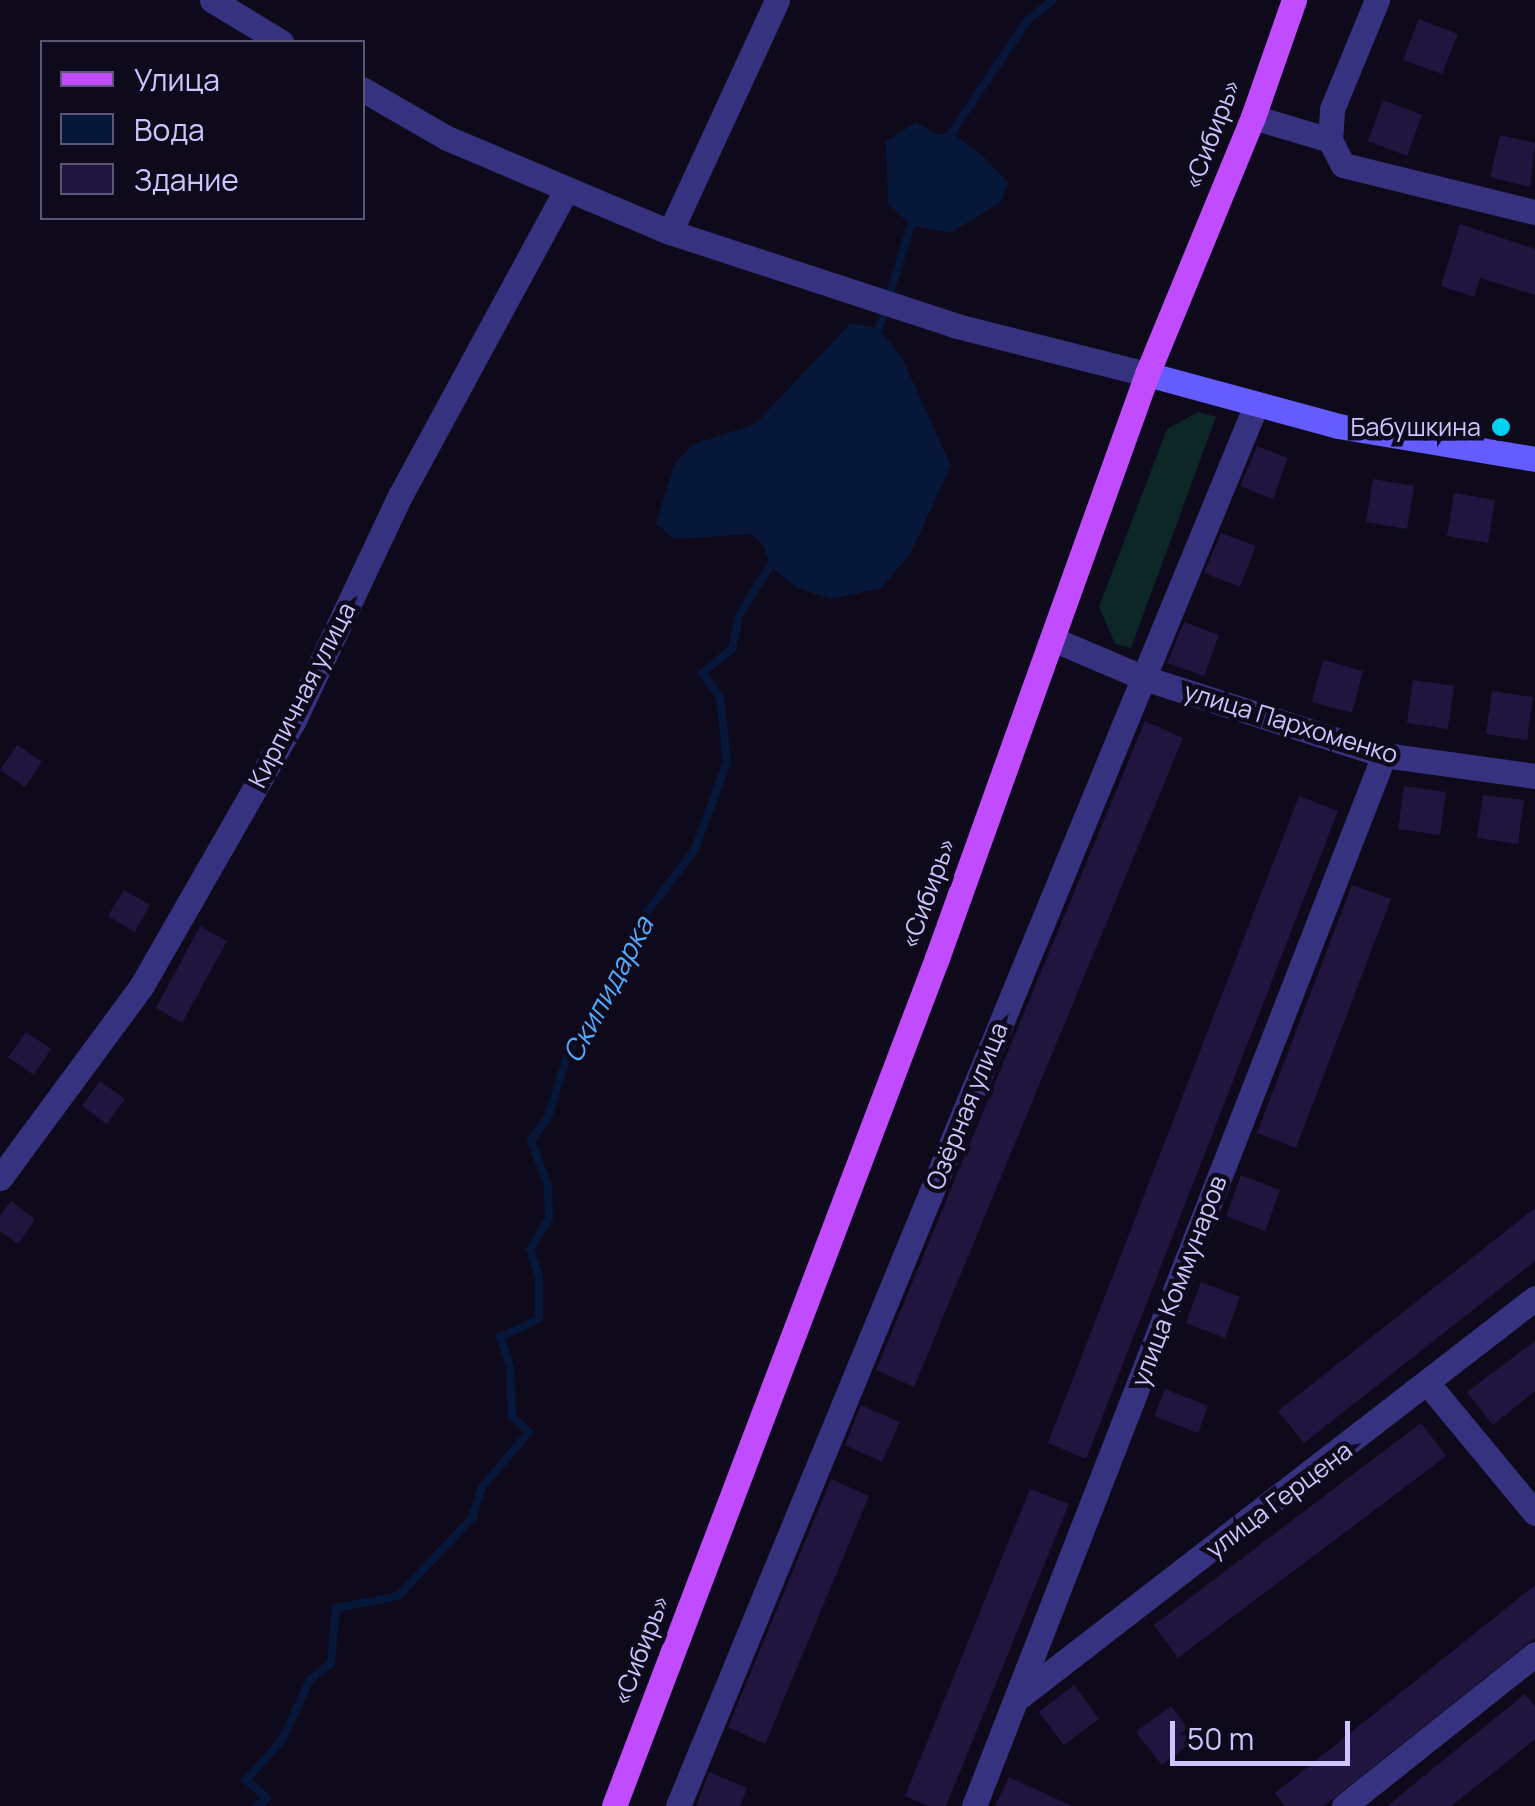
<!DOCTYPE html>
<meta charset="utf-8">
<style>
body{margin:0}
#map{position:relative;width:1535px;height:1806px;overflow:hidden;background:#0e0a1c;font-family:Manrope,sans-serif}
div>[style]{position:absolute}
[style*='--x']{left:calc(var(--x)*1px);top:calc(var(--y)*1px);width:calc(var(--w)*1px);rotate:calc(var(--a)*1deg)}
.green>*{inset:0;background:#0d2727}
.water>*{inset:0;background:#06173a}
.stream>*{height:8px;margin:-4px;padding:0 4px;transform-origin:4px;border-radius:4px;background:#06173a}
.building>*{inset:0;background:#1f153f}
.street>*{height:25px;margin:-12.5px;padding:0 12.5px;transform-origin:12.5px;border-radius:12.5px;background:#37327f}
.secondary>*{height:25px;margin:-12.5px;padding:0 12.5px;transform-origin:12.5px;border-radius:12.5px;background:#655cff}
.primary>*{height:25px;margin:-12.5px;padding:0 12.5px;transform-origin:12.5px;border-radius:12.5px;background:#c14cff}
.dots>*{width:28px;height:28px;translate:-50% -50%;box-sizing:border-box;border:5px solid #0e0a1c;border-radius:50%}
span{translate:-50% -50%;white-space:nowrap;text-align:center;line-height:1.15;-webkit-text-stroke:9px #0e0a1c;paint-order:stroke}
.street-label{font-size:25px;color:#cec5ff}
.poi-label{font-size:25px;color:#cec5ff}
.right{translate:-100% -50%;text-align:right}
.water-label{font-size:28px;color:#53abff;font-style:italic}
.legend{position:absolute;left:40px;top:40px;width:325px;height:180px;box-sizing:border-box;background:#0e0a1c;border:2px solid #5b5577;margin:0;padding:12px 18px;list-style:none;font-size:30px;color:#cec5ff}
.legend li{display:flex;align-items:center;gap:20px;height:50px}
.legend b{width:50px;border:2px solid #5b5577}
.scale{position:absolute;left:1170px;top:1721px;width:180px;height:45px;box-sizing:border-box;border:5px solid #cec5ff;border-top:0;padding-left:12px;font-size:30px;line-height:35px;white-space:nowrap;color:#cec5ff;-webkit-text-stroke:8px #0e0a1c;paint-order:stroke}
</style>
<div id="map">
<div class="green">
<i style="clip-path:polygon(1198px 412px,1216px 417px,1131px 648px,1115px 644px,1099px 607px,1167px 429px)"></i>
</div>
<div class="water">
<i style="clip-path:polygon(916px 122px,938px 135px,952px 132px,987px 160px,1008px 182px,1001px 202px,950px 233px,911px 225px,888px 204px,886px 142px)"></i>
<i style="clip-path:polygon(851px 323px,879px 328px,903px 360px,951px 466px,910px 554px,881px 588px,832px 599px,797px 588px,770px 566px,764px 546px,751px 534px,675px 539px,656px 524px,675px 463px,694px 444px,755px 424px)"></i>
</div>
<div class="stream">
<i style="--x:952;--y:132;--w:134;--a:-56"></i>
<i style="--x:1027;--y:21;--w:33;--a:-39"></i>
<i style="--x:879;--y:328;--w:108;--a:-72.7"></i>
<i style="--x:257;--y:1806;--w:13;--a:-39"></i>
<i style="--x:267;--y:1798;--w:28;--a:-139"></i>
<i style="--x:246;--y:1780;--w:54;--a:-48"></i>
<i style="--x:282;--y:1740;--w:66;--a:-65"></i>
<i style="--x:310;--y:1680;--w:27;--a:-39"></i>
<i style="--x:331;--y:1663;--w:55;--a:-84.8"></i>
<i style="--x:336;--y:1608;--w:63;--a:-11"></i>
<i style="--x:398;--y:1596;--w:108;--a:-46.5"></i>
<i style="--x:472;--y:1518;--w:33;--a:-72"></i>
<i style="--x:482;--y:1487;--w:72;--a:-49.5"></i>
<i style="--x:529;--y:1432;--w:23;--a:-137"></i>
<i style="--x:512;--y:1416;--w:50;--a:-92.3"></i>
<i style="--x:510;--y:1366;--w:31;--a:-109"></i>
<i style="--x:500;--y:1337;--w:43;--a:-24.8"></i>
<i style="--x:539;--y:1319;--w:41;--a:-90"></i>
<i style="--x:539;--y:1278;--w:30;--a:-107"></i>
<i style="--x:530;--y:1249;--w:36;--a:-58"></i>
<i style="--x:549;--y:1218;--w:32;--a:-92"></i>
<i style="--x:548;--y:1186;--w:49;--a:-110.3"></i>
<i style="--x:531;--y:1140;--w:29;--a:-54"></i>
<i style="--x:548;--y:1117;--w:66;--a:-72.4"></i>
<i style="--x:568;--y:1054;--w:153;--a:-61.4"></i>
<i style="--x:641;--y:920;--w:89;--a:-52.7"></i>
<i style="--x:695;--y:849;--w:93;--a:-69.8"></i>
<i style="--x:727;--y:762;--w:65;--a:-96.1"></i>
<i style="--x:720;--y:697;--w:30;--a:-127"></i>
<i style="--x:702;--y:673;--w:38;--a:-39"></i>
<i style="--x:732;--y:649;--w:35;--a:-78"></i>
<i style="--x:739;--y:615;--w:58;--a:-57.7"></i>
</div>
<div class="building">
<i style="clip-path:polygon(1419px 19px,1458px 34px,1442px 74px,1403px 60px)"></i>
<i style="clip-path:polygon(1383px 100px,1422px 115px,1407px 156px,1368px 141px)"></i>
<i style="clip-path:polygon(1500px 135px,1535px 143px,1530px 187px,1490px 177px)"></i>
<i style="clip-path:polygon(1460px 224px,1535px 249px,1535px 295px,1480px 278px,1474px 297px,1441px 286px)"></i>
<i style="clip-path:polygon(1257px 446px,1288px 458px,1273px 499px,1240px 486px)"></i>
<i style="clip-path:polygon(1373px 479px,1414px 486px,1407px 529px,1366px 522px)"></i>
<i style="clip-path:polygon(1454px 493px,1495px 500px,1488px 543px,1447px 536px)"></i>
<i style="clip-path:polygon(1221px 533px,1256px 546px,1240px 587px,1204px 573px)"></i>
<i style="clip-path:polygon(1184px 622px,1219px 635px,1204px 676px,1167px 663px)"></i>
<i style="clip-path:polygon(1323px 660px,1363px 671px,1352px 713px,1312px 702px)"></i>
<i style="clip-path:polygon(1413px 680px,1454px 686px,1448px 729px,1407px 723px)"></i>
<i style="clip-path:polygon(1492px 691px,1533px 697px,1527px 740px,1486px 734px)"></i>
<i style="clip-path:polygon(1145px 721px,1183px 738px,914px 1387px,876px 1370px)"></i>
<i style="clip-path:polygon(17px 745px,42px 762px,25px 787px,0 770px)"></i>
<i style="clip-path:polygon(1404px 786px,1446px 792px,1440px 835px,1398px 829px)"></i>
<i style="clip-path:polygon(1483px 795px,1524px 800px,1518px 844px,1477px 838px)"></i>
<i style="clip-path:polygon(1299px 796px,1338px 811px,1086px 1459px,1048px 1443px)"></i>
<i style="clip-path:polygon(1352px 885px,1391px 899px,1296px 1148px,1257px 1133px)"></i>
<i style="clip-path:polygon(124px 890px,150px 905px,135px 932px,108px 916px)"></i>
<i style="clip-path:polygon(200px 926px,227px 941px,182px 1023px,156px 1008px)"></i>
<i style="clip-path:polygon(26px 1032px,51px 1049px,34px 1075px,8px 1057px)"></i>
<i style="clip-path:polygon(100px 1081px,125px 1099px,107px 1124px,82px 1106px)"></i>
<i style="clip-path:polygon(1241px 1175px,1280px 1190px,1265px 1231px,1226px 1216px)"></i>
<i style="clip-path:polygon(11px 1201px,35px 1219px,18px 1244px,0 1231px,0 1216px)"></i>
<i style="clip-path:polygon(1535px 1208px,1535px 1261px,1304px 1443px,1278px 1411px)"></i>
<i style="clip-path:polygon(1201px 1282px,1240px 1297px,1225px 1338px,1186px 1323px)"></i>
<i style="clip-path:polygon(1535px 1341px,1535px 1391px,1493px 1425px,1467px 1392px)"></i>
<i style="clip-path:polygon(1165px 1389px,1208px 1406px,1198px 1433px,1154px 1416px)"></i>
<i style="clip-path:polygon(861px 1405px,900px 1422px,882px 1462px,845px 1445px)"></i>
<i style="clip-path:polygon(1421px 1423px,1446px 1456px,1178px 1658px,1154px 1625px)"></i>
<i style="clip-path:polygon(831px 1479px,869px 1496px,765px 1744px,728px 1727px)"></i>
<i style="clip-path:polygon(1030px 1489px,1069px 1504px,946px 1806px,929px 1806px,905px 1796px)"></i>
<i style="clip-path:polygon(1535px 1585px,1535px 1638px,1324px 1806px,1285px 1806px,1275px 1793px)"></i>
<i style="clip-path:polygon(1074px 1685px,1099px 1719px,1064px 1745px,1039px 1712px)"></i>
<i style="clip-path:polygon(1525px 1694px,1535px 1706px,1535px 1739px,1513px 1757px,1451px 1806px,1387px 1806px)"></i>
<i style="clip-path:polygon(1171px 1706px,1196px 1739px,1162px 1765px,1136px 1732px)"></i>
<i style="clip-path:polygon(709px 1772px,747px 1788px,740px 1806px,696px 1806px)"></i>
<i style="clip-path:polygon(1009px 1777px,1072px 1806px,995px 1806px)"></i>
</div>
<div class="street">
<i style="--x:212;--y:0;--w:81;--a:31.3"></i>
<i style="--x:362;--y:89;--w:98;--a:30"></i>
<i style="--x:447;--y:138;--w:242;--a:22.9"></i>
<i style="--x:670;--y:232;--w:302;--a:18.1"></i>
<i style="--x:957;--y:326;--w:196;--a:14.2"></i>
<i style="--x:1253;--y:117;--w:80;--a:16.6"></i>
<i style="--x:1330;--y:140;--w:28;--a:63"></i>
<i style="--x:1343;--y:165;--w:198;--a:13.8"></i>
<i style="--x:1330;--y:140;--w:31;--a:-86"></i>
<i style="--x:1332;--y:109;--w:118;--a:-67.6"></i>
<i style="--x:670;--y:232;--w:255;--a:-65.2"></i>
<i style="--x:1055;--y:640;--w:97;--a:23.1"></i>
<i style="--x:1144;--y:678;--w:252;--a:17.8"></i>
<i style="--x:1384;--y:755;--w:152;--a:7.9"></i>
<i style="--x:0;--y:1178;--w:237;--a:-53.6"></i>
<i style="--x:141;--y:987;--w:95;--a:-60.2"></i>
<i style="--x:188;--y:905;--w:211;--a:-60.2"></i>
<i style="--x:293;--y:722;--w:252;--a:-64.7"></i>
<i style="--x:401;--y:494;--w:346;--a:-61.5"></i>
<i style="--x:1429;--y:1385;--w:166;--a:50.4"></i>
<i style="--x:1019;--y:1697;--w:652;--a:-37.71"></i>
<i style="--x:678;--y:1806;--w:1516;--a:-67.58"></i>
<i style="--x:974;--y:1806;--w:1128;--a:-68.69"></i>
<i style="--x:1344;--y:1806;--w:244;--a:-38.5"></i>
</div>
<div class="secondary">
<i style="--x:1147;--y:374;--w:198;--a:15.2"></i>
<i style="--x:1338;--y:426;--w:200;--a:9.5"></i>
</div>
<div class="primary">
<i style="--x:614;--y:1806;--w:907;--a:-69.15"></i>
<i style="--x:937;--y:958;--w:621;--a:-70.22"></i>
<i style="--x:1147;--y:374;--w:278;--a:-67.6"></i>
<i style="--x:1253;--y:117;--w:124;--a:-70.7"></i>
</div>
<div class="dots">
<i style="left:1501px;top:427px;background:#00d1f0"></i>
</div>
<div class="street-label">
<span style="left:1212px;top:134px;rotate:-69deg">«Сибирь»</span>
<span style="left:302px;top:695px;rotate:-63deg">Кирпичная улица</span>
<span style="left:1291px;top:723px;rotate:17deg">улица Пархоменко</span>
<span style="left:928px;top:893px;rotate:-70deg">«Сибирь»</span>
<span style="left:967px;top:1106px;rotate:-68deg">Озёрная улица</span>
<span style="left:1179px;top:1281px;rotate:-69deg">улица Коммунаров</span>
<span style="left:1279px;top:1500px;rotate:-37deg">улица Герцена</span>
<span style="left:641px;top:1650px;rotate:-69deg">«Сибирь»</span>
</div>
<div class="poi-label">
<span class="right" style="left:1481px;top:427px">Бабушкина</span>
</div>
<div class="water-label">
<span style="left:607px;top:989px;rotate:-62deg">Скипидарка</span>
</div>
<ul class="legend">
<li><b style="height:12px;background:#c14cff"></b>Улица</li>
<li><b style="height:28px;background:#06173a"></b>Вода</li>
<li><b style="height:28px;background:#1f153f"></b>Здание</li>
</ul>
<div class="scale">50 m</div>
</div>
